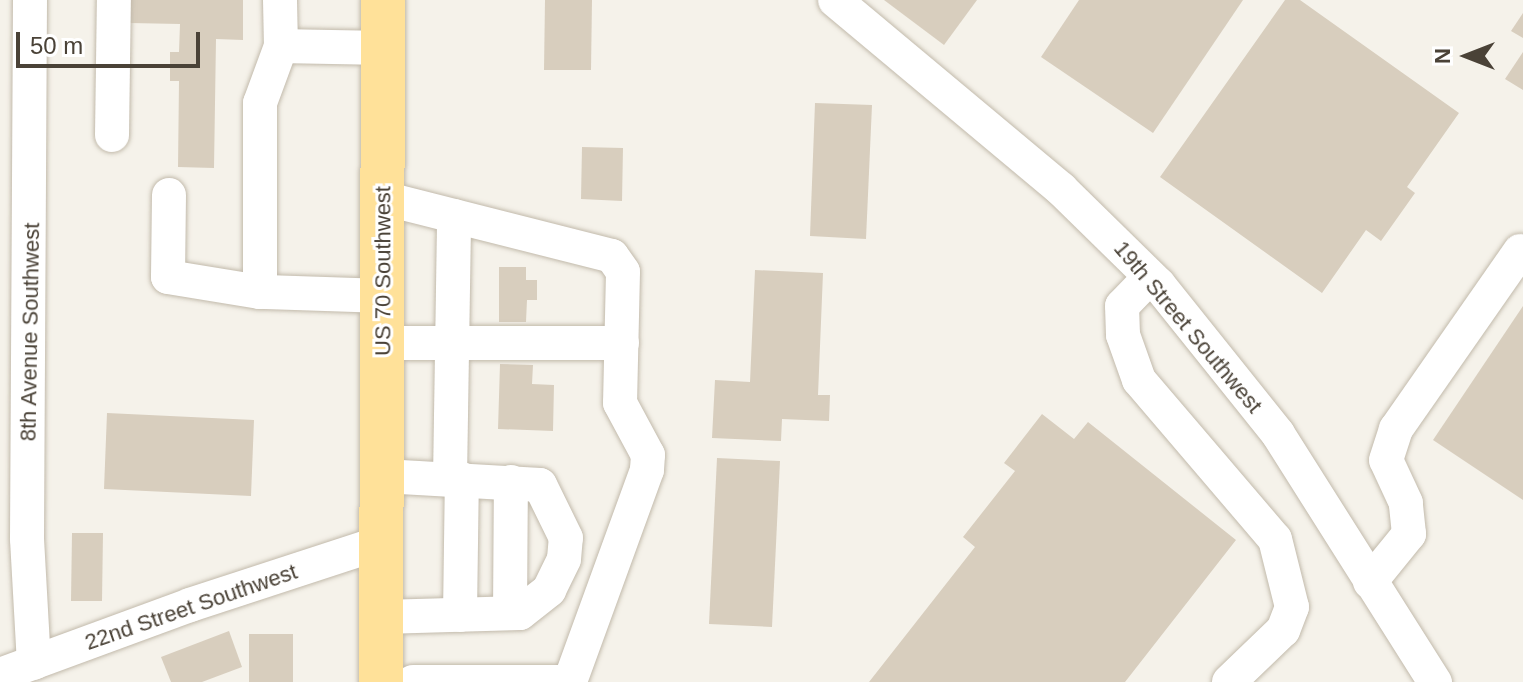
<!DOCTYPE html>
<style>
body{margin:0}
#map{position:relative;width:1523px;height:682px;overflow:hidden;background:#f5f2ea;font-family:Arial,sans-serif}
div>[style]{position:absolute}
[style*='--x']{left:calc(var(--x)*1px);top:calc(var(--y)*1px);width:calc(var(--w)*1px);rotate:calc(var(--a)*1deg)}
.building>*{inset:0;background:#d8cebe}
.roads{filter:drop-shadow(0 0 2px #c2baab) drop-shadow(0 0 2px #c2baab)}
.minor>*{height:34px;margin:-17px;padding:0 17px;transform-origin:17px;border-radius:17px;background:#fff}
.major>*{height:44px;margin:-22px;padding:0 22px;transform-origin:22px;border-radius:22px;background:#ffe199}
span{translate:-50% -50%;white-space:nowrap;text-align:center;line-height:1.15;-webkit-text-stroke:6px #fff;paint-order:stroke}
.street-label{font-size:22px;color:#4a4237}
.north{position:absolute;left:1427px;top:16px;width:80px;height:80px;-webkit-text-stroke:6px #fff;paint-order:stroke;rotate:270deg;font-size:22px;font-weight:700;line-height:32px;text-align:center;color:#4a4237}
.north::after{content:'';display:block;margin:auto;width:28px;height:36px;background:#4a4237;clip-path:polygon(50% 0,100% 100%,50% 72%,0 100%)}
.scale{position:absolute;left:16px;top:32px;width:184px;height:36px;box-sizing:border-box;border:4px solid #4a4237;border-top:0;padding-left:10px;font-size:24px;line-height:28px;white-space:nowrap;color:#4a4237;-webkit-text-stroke:6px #fff;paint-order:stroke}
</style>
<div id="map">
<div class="building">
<i style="clip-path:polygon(130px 0,243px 0,243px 40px,216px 39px,214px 168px,178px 167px,179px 81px,170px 81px,170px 52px,179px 52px,180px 24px,130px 23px)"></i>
<i style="clip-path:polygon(545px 0,592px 0,591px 70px,544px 70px)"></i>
<i style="clip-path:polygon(884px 0,977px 0,944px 45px)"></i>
<i style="clip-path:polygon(1079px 0,1243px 0,1153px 133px,1041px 57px)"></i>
<i style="clip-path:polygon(1285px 0,1300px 0,1459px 113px,1407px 187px,1415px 193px,1381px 241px,1366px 230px,1322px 293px,1160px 177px)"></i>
<i style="clip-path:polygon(1523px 13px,1523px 38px,1511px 31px)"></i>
<i style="clip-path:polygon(1523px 52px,1523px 90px,1505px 79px)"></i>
<i style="clip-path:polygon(815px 103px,872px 105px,866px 239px,810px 236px)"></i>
<i style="clip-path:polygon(582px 147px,623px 148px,622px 201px,581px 199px)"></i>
<i style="clip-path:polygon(499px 267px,526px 267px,526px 280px,537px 280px,537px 300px,527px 300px,526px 322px,499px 322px)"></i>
<i style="clip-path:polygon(755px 270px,823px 273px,818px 395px,830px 395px,829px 421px,782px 419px,781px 441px,712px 438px,715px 380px,750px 382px)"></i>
<i style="clip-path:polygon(1523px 306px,1523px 500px,1433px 440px)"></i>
<i style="clip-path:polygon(500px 364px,533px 365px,532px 384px,554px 385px,553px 431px,498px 429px)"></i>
<i style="clip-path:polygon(107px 413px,254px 420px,251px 496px,104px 489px)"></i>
<i style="clip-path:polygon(1042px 414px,1074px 439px,1088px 422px,1236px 540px,1125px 682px,869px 682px,975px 547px,963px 537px,1015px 471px,1004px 463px)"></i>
<i style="clip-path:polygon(717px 458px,780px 461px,772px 627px,709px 624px)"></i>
<i style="clip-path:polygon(72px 533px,103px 533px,102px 601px,71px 601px)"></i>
<i style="clip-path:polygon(229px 631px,242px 667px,202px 682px,171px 682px,161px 657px)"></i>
<i style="clip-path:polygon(249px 634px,293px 634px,293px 682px,249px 682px)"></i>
</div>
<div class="roads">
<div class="minor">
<i style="--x:30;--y:0;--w:539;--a:90.32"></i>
<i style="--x:27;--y:539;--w:124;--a:86.8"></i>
<i style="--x:280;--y:0;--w:46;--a:88.8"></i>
<i style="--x:835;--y:0;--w:295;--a:39.9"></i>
<i style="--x:1061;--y:189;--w:136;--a:44.4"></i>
<i style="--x:1158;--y:284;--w:192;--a:51.3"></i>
<i style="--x:1278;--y:434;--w:294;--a:57.7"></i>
<i style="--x:112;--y:135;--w:135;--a:-89.2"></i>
<i style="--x:169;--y:195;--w:82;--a:90.7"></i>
<i style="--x:168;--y:277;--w:93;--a:9.3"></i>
<i style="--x:383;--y:198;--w:236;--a:14.2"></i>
<i style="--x:612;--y:256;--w:19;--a:55"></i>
<i style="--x:623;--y:272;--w:131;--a:91.3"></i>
<i style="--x:620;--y:403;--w:59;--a:61.7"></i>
<i style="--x:648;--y:455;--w:15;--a:94"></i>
<i style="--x:647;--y:470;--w:222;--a:110"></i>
<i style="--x:1150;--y:277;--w:40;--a:134"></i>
<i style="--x:1122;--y:306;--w:29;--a:88"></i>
<i style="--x:1123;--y:335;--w:48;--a:70.4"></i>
<i style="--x:1139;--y:380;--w:209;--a:49.5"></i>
<i style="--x:1275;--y:539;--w:70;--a:76"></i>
<i style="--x:1292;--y:607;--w:25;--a:111"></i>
<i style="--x:1283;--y:630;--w:75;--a:136.1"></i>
<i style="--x:383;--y:296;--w:123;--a:-178.1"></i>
<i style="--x:260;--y:292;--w:189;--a:-90"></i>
<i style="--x:260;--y:103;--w:61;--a:-69.8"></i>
<i style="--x:281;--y:46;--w:102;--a:1.1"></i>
<i style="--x:383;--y:343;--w:239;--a:0"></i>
<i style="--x:450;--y:479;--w:263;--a:-89.1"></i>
<i style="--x:1370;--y:582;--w:62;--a:-50.9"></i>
<i style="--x:1409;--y:534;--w:31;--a:-96"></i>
<i style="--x:1406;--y:503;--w:47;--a:-114.9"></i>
<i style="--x:1386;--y:460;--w:33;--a:-72"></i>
<i style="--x:1396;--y:429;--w:217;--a:-55.1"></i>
<i style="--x:510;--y:613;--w:131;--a:-89.6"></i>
<i style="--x:460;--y:615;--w:136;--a:-89.2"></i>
<i style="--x:382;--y:617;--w:138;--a:-1.7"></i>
<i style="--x:520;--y:613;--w:37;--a:-38"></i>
<i style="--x:549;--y:590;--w:34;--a:-64"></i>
<i style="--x:564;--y:559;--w:21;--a:-85"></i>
<i style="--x:566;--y:538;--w:59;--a:-116.1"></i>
<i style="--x:540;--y:485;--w:157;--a:-176.7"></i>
<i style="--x:0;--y:675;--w:202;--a:-20.2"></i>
<i style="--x:190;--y:605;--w:203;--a:-18.1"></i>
<i style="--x:413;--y:682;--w:158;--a:0"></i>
</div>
<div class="major">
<i style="--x:381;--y:682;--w:682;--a:-89.83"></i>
</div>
</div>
<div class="street-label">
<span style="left:383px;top:271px;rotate:-90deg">US 70 Southwest</span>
<span style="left:1188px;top:327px;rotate:50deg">19th Street Southwest</span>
<span style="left:30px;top:332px;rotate:-89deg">8th Avenue Southwest</span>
<span style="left:191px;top:607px;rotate:-19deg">22nd Street Southwest</span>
</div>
<div class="north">N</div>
<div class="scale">50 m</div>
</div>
